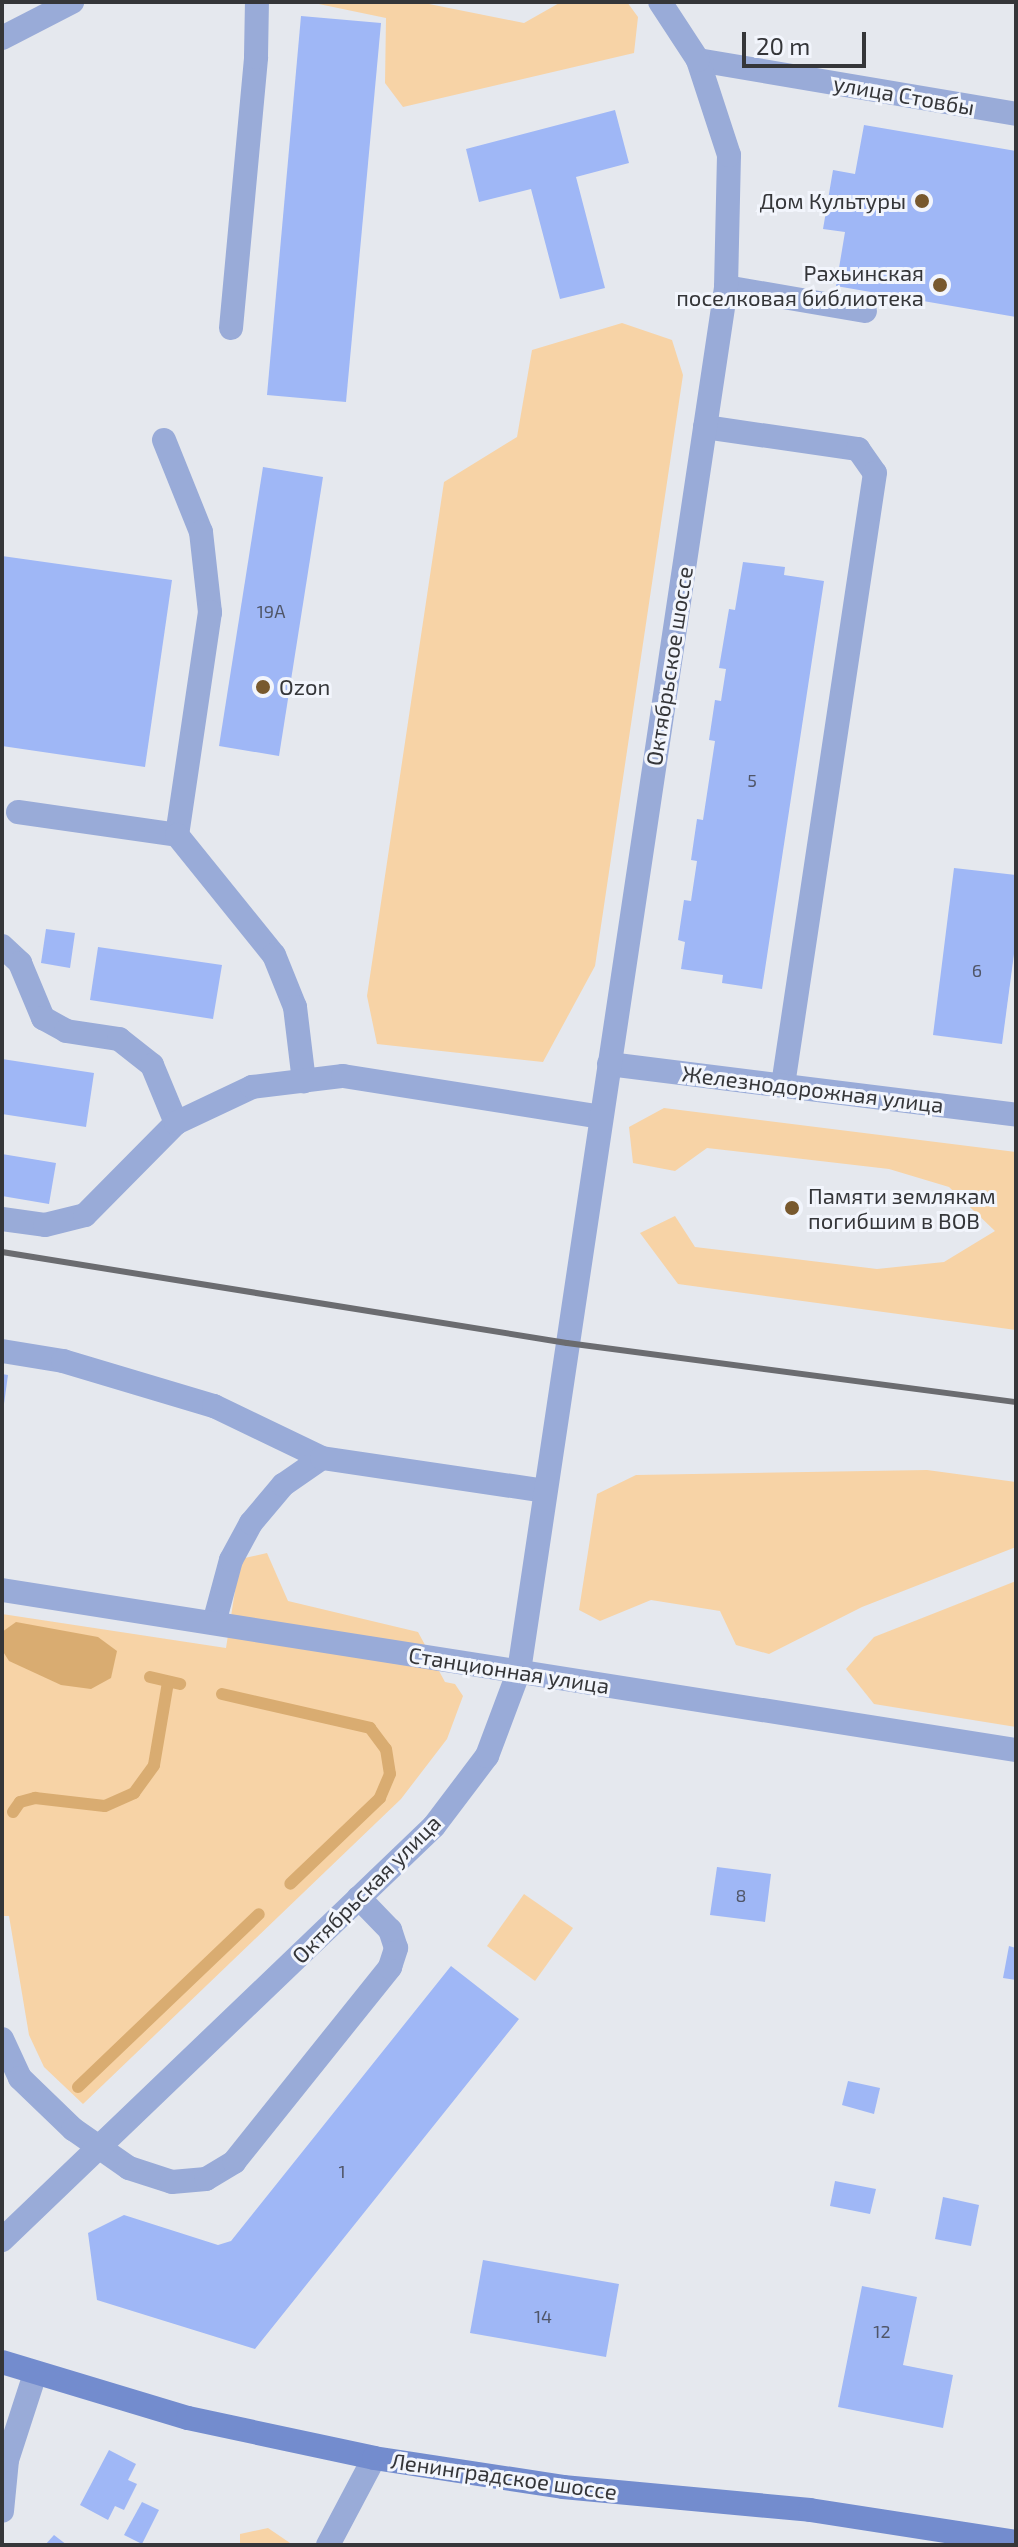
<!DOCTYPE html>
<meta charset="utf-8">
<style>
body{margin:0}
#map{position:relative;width:1018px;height:2547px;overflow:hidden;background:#e5e8ee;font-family:"Exo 2",sans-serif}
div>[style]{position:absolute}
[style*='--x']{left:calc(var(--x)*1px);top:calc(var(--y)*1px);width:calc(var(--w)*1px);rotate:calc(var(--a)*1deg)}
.green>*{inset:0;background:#f7d3a6}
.water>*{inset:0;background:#d9ac71}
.stream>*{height:12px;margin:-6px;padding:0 6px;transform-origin:6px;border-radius:6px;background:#d9ac71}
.building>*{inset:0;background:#9fb7f6}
.lane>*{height:24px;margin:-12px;padding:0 12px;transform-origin:12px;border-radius:12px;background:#99abd8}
.street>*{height:24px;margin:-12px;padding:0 12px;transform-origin:12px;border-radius:12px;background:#99abd8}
.secondary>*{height:24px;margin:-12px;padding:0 12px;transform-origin:12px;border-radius:12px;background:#738cce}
.rail>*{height:6px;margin:-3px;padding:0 3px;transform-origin:3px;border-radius:3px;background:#6b6c70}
.dots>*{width:22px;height:22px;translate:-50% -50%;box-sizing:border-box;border:4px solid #f2f5fc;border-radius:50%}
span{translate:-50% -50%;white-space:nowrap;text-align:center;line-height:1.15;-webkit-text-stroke:6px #f2f5fc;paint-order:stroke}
.number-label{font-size:18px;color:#505668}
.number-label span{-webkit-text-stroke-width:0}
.street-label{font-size:22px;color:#353639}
.poi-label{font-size:22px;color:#353639}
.right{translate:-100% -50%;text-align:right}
.left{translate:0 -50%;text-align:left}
.frame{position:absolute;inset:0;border:4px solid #353639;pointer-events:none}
.scale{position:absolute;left:742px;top:32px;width:124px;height:36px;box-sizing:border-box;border:4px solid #353639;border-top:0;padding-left:10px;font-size:24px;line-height:28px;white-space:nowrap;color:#353639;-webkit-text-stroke:6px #f2f5fc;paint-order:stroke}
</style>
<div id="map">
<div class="green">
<i style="clip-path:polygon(309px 2px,419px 2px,524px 23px,561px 2px,627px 2px,638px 17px,634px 53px,403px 107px,385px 83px,386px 18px)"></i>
<i style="clip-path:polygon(622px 323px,672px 340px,683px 375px,595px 966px,543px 1062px,377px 1044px,367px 996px,444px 482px,517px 437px,532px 350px)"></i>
<i style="clip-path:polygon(664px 1108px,1016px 1152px,1016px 1330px,678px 1284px,640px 1233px,675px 1216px,695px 1247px,877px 1269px,944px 1262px,995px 1231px,949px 1187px,889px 1169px,707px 1148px,675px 1171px,633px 1163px,629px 1127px)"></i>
<i style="clip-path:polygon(927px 1470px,1016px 1482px,1016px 1547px,862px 1607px,769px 1654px,736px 1645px,720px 1611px,651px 1600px,600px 1621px,579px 1610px,597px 1494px,636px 1475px)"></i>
<i style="clip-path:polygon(267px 1553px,288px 1601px,418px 1632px,445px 1682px,455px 1684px,463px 1696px,447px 1739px,401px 1799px,83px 2104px,44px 2067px,29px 2035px,9px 1916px,2px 1916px,2px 1614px,226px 1648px,240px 1559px)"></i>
<i style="clip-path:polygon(1016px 1581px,1016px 1727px,874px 1704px,846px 1669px,874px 1637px)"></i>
<i style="clip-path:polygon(524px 1894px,573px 1928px,535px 1981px,487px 1946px)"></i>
<i style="clip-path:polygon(268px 2528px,293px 2545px,240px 2545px,240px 2534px)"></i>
</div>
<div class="water">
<i style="clip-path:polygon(16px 1622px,98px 1637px,117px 1651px,111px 1678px,91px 1689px,61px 1685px,9px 1661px,2px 1650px,2px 1632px)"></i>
</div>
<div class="stream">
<i style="--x:150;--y:1677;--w:31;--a:13"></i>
<i style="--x:222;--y:1694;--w:152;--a:12.9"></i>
<i style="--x:370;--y:1728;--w:26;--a:53"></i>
<i style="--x:386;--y:1749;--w:25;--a:81"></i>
<i style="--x:390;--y:1774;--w:26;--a:113"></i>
<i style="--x:380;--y:1798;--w:124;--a:136.3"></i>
<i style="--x:13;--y:1812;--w:12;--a:-55"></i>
<i style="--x:20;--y:1802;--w:16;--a:-15"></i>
<i style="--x:35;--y:1798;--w:70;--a:6.5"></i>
<i style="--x:105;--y:1806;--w:32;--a:-24"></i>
<i style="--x:134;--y:1793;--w:34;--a:-54"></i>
<i style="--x:154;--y:1765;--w:84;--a:-80.4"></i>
<i style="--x:78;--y:2087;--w:250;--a:-43.7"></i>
</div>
<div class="building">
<i style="clip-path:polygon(301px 16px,381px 23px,346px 402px,267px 395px)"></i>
<i style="clip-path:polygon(615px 110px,629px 163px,576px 177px,605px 288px,560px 299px,531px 189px,479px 202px,466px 149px)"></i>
<i style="clip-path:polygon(864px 125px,1016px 151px,1016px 317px,836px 286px,845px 232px,823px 229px,833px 170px,855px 174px)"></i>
<i style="clip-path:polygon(263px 467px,323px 477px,279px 756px,219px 746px)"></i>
<i style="clip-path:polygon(2px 556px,172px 580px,145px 767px,2px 746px)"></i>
<i style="clip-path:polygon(743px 562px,785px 567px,784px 575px,824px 581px,762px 989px,722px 983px,723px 975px,681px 969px,685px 942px,678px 940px,684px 900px,691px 901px,697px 861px,691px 860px,697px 819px,703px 820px,715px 741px,709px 740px,715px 700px,721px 701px,726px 669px,719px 668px,729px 609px,735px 610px)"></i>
<i style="clip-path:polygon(954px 868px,1016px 875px,1016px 939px,1002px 1044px,933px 1035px)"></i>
<i style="clip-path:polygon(46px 929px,75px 933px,70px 968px,41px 963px)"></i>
<i style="clip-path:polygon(98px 947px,222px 965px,213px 1019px,90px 1000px)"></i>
<i style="clip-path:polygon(2px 1059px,94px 1073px,86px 1127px,2px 1114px)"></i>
<i style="clip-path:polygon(2px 1154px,56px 1163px,49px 1204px,2px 1196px)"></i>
<i style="clip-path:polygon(2px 1374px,8px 1375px,4px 1404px,2px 1403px)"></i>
<i style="clip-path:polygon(717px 1867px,771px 1874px,765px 1922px,710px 1915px)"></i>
<i style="clip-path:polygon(1009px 1946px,1016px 1948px,1016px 1980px,1003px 1978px)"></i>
<i style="clip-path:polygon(451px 1966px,519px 2019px,255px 2349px,97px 2300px,88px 2233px,124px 2215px,218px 2245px,231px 2241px)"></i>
<i style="clip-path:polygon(848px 2081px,880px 2088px,874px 2114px,842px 2105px)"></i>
<i style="clip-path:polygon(835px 2181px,876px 2189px,870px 2214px,830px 2206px)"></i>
<i style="clip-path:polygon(943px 2197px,979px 2205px,971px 2246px,935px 2239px)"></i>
<i style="clip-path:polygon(483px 2260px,619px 2284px,606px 2357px,470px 2333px)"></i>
<i style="clip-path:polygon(862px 2286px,917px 2297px,903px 2365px,953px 2375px,943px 2428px,838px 2407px)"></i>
<i style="clip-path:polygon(109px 2450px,136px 2464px,128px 2480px,137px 2484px,124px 2510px,115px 2506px,108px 2520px,80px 2505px)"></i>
<i style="clip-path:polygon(142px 2502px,159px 2510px,142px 2544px,124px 2535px)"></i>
<i style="clip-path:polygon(54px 2535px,67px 2545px,45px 2545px)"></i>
</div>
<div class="lane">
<i style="--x:726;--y:287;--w:141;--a:9.8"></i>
<i style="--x:231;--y:328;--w:272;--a:-84.7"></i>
<i style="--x:256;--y:57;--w:55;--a:-89"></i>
<i style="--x:705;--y:427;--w:155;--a:8.2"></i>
<i style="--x:858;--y:449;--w:29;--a:55"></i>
<i style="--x:875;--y:473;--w:619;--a:98.55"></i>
<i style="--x:164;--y:440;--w:99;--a:68.1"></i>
<i style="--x:201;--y:532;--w:81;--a:83.6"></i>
<i style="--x:210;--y:612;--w:225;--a:98.4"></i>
<i style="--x:18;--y:812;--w:161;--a:8.2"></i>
<i style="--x:177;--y:835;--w:154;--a:51.1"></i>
<i style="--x:274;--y:955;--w:56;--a:68"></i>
<i style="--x:295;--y:1007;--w:75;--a:83.1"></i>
<i style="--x:2;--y:946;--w:25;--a:43"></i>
<i style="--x:20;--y:963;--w:60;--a:67.3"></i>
<i style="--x:43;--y:1018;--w:26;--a:29"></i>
<i style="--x:66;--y:1031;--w:54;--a:8.6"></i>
<i style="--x:119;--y:1039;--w:42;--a:38.2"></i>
<i style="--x:152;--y:1065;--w:63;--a:67.5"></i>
<i style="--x:2;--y:1351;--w:62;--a:9.3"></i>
<i style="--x:63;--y:1361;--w:158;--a:16.6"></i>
<i style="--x:214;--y:1406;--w:120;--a:25.7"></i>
<i style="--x:214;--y:1623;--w:65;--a:-74.9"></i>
<i style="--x:231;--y:1560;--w:42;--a:-61.6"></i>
<i style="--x:251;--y:1523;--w:50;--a:-49.9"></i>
<i style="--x:283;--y:1485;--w:47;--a:-34.7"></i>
<i style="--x:322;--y:1458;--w:225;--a:8.4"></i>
<i style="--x:2;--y:2039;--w:43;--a:65.2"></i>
<i style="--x:20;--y:2078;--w:74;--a:43.9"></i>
<i style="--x:73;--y:2129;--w:68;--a:34.9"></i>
<i style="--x:129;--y:2168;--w:45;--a:18"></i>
<i style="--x:172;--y:2182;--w:34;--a:-5"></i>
<i style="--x:206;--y:2179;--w:33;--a:-31"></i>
<i style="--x:234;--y:2162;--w:250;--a:-51.3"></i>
<i style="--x:390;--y:1967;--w:20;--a:-72"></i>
<i style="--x:396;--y:1948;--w:19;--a:-108"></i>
<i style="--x:390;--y:1930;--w:45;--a:-134.1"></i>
<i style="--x:2;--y:2511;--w:51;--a:-84.4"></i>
<i style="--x:7;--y:2460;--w:90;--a:-72"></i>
</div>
<div class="street">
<i style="--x:2;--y:38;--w:79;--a:-27.2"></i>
<i style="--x:698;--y:60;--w:323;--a:9.6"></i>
<i style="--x:609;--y:1064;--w:410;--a:7.1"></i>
<i style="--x:2;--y:1219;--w:43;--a:7.9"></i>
<i style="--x:45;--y:1225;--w:41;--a:-14"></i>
<i style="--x:85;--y:1215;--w:129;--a:-45.3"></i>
<i style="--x:176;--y:1123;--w:84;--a:-25.3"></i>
<i style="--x:252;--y:1087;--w:92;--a:-6.9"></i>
<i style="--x:343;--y:1076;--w:261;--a:9"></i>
<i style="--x:2;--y:1590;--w:1027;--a:8.97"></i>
<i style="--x:2;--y:2240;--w:598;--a:-43.78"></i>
<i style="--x:434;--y:1826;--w:88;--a:-52.9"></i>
<i style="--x:487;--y:1756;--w:91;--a:-69.4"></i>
<i style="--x:519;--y:1671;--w:1399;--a:-81.49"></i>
<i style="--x:726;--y:287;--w:132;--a:-88.7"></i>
<i style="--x:729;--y:155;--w:100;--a:-108.1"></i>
<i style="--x:698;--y:60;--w:69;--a:-123.2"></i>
<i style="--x:328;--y:2545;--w:98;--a:-62.1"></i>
</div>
<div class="secondary">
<i style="--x:2;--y:2362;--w:194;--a:16.8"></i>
<i style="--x:188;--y:2418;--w:190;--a:12.1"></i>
<i style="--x:374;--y:2458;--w:191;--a:8.7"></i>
<i style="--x:563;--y:2487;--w:248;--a:5.3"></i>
<i style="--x:810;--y:2510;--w:208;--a:8.8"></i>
</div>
<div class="rail">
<i style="--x:2;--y:1252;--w:572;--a:9.15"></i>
<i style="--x:567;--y:1343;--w:453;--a:7.5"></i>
</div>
<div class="dots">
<i style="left:922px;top:201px;background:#78592e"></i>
<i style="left:940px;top:285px;background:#78592e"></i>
<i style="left:263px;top:687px;background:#78592e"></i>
<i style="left:792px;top:1208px;background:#78592e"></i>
</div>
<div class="number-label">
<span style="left:271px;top:611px">19А</span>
<span style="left:752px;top:780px">5</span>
<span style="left:977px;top:970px">6</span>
<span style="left:741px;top:1895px">8</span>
<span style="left:342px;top:2171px">1</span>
<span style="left:543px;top:2316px">14</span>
<span style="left:882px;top:2331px">12</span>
</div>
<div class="street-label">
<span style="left:904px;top:95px;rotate:10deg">улица Стовбы</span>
<span style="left:669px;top:666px;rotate:-81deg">Октябрьское шоссе</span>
<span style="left:813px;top:1089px;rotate:7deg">Железнодорожная улица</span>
<span style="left:509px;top:1670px;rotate:9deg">Станционная улица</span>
<span style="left:366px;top:1889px;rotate:-45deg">Октябрьская улица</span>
<span style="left:504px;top:2476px;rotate:8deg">Ленинградское шоссе</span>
</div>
<div class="poi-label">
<span class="right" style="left:906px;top:201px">Дом Культуры</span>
<span class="right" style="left:924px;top:285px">Рахьинская<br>поселковая библиотека</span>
<span class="left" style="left:279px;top:687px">Ozon</span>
<span class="left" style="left:808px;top:1208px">Памяти землякам<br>погибшим в ВОВ</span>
</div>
<div class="frame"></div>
<div class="scale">20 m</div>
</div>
